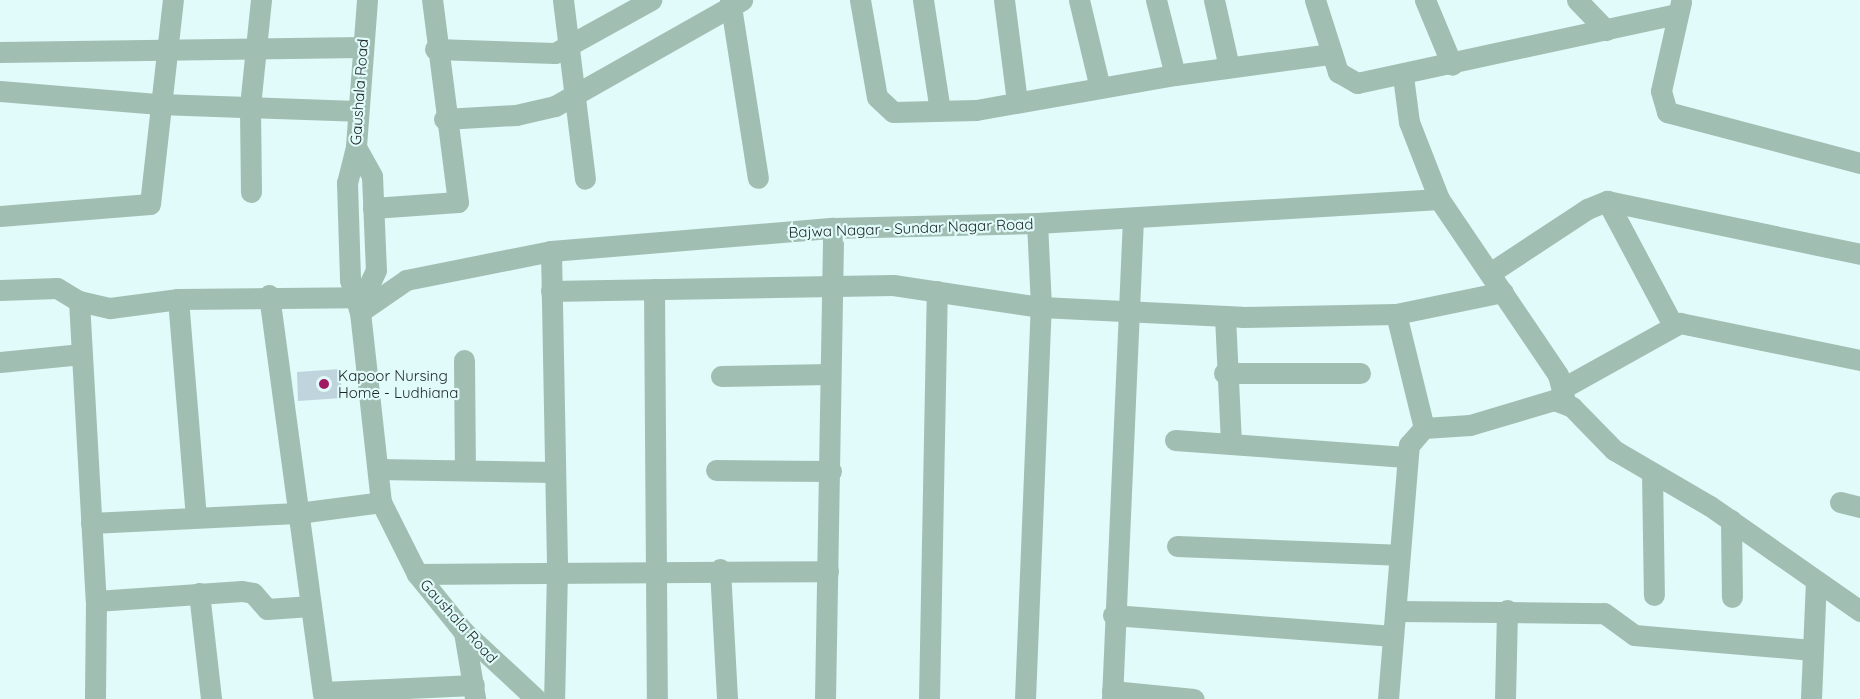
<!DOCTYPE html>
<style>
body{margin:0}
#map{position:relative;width:1860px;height:699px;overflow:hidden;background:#e1fafa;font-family:Quicksand,sans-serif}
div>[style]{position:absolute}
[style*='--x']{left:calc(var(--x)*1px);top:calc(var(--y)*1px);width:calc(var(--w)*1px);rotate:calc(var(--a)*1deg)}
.building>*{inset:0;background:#c0d4de}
.minor>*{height:21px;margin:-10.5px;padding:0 10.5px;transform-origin:10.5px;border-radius:10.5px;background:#a1beb2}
.dots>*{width:16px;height:16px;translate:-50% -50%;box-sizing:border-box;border:3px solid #e1fafa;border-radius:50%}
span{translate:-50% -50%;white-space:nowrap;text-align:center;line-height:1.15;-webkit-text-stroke:4.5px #e1fafa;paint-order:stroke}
.street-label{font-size:15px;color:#1c2525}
.poi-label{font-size:15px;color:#1c2525}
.left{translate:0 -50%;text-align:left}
</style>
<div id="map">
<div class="building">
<i style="clip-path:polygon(340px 369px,342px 398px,298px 401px,297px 372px)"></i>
</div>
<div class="minor">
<i style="--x:367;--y:0;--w:147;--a:94.3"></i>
<i style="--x:356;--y:147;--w:37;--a:104"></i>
<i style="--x:347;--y:183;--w:97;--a:88.2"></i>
<i style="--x:350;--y:280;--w:34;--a:73"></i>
<i style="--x:360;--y:312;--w:191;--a:83.7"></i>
<i style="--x:381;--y:502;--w:80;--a:63.4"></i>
<i style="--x:417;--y:574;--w:75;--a:51"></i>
<i style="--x:464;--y:632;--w:98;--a:42.9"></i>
<i style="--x:563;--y:0;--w:180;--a:83"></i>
<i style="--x:730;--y:0;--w:180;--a:81.1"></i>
<i style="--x:860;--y:0;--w:98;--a:80.1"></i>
<i style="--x:877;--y:97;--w:22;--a:43"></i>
<i style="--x:893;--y:112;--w:83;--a:-1.4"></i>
<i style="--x:976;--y:110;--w:202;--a:-10"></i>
<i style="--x:923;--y:0;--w:112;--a:81.3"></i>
<i style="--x:1004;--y:0;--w:103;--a:82.7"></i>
<i style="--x:1079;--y:0;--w:86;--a:76.6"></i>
<i style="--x:1156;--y:0;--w:77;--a:75.8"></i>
<i style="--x:1175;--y:75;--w:157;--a:-7.7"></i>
<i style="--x:1214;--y:0;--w:69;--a:77.4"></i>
<i style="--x:1315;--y:0;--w:76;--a:72.3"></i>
<i style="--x:1338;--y:72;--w:22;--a:30"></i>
<i style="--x:1357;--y:83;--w:327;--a:-12.2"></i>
<i style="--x:1425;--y:0;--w:70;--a:67.4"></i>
<i style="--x:1577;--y:0;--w:42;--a:46"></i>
<i style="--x:1681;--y:2;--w:91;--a:102.7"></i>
<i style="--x:1661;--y:91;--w:22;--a:74"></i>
<i style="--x:1667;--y:112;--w:200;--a:14.8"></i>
<i style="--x:435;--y:49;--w:120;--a:1.9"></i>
<i style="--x:555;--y:53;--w:110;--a:-28.9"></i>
<i style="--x:0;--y:52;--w:362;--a:-0.8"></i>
<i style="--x:1403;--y:76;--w:46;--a:82.6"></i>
<i style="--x:1409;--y:122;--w:83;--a:68.7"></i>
<i style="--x:1439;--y:199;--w:212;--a:55.9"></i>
<i style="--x:1558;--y:375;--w:28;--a:75"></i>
<i style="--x:0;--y:91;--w:160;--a:4.7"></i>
<i style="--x:159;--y:104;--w:197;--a:2"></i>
<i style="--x:444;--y:119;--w:72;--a:-3.2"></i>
<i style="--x:516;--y:115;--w:40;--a:-13"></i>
<i style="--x:555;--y:106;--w:215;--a:-29.5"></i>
<i style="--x:356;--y:147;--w:33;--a:61"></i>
<i style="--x:372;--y:176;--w:94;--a:87.6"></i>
<i style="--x:376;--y:270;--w:40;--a:115"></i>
<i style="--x:251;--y:192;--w:86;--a:-90.7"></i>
<i style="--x:250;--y:106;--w:107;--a:-84.1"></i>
<i style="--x:1607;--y:201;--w:140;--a:62"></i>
<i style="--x:373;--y:208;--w:85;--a:-4"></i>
<i style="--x:458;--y:202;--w:204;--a:-97.3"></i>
<i style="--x:0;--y:216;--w:150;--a:-4.6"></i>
<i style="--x:150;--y:204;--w:205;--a:-83.6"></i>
<i style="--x:551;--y:251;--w:320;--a:88.9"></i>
<i style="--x:557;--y:571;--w:128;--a:91.3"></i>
<i style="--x:1490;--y:273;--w:116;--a:-33.4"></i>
<i style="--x:1587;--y:209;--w:22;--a:-22"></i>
<i style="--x:1607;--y:201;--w:258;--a:11.8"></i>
<i style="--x:654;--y:289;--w:410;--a:89.6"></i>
<i style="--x:0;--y:290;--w:57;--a:-2"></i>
<i style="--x:57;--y:288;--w:26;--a:31"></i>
<i style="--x:79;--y:301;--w:32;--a:13"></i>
<i style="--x:110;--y:308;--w:69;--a:-7.5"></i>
<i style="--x:178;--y:299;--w:178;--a:-0.6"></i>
<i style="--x:551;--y:291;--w:342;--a:-1"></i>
<i style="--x:893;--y:285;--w:150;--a:8.5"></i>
<i style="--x:1041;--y:307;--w:201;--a:2.8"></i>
<i style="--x:1242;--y:317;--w:154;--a:-1.1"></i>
<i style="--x:1396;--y:314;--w:109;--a:-11.6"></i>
<i style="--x:269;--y:295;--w:401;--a:82.3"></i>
<i style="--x:178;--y:299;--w:219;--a:85.3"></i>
<i style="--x:79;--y:301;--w:300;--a:86.8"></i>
<i style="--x:96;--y:601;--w:98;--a:90.6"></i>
<i style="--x:360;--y:312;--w:56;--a:-34.8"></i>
<i style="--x:406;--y:280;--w:148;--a:-11.3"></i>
<i style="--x:551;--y:251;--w:283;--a:-4.7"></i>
<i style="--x:833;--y:228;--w:204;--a:-1.4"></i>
<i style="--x:1037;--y:223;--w:403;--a:-3.4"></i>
<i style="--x:1396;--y:314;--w:117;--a:76.2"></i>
<i style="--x:1225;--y:316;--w:128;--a:87.3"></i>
<i style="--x:464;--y:360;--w:110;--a:89.5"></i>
<i style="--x:0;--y:362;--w:82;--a:-5.6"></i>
<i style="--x:1224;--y:373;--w:136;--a:0"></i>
<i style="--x:721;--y:376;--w:109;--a:-1.1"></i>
<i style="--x:1563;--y:388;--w:134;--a:-29.1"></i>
<i style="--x:1680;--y:323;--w:184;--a:11.6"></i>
<i style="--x:1175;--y:440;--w:231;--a:4.2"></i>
<i style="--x:378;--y:469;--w:177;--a:1"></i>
<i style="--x:716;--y:470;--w:115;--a:0.5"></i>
<i style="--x:1652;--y:473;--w:122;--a:89.1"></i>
<i style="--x:1840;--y:502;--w:21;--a:14"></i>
<i style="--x:1731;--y:520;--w:77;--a:89.3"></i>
<i style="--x:91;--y:523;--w:207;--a:-2.8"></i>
<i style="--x:298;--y:513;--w:84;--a:-7.5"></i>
<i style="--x:1177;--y:546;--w:220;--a:2.3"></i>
<i style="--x:720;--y:569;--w:130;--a:86.9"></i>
<i style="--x:417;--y:574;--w:411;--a:-0.4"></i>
<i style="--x:199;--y:593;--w:107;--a:83.5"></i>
<i style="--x:96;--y:601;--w:146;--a:-3.9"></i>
<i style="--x:242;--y:591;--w:11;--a:10"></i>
<i style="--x:253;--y:593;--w:21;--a:49"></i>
<i style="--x:267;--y:609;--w:44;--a:-3.9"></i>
<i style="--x:1396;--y:611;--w:208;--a:0.6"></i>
<i style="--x:1604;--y:613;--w:37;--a:36"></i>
<i style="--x:1634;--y:635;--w:179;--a:4.8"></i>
<i style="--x:1113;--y:615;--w:281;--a:4.3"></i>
<i style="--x:464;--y:632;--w:67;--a:80.5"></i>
<i style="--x:1112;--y:691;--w:82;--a:5.6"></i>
<i style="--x:324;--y:699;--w:7;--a:-98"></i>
<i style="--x:323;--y:692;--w:151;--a:-2.7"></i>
<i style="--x:825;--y:699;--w:471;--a:-89"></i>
<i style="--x:929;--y:699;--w:408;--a:-88.9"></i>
<i style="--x:1025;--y:699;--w:392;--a:-87.7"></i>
<i style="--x:1041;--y:307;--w:84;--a:-92.7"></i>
<i style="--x:1112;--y:699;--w:481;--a:-87.5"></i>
<i style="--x:1388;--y:699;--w:255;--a:-85.3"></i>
<i style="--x:1409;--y:445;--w:23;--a:-49"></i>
<i style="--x:1424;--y:428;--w:46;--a:-3.7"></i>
<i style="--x:1470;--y:425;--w:88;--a:-16.6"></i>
<i style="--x:1554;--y:400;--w:19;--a:21"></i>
<i style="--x:1572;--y:407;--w:60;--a:45.7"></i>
<i style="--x:1614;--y:450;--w:111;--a:30.3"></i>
<i style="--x:1710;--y:506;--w:183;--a:35"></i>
<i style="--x:1505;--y:699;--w:89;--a:-88.7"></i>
<i style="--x:1811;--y:699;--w:118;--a:-87.6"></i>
</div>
<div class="dots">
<i style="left:324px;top:384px;background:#a11863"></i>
</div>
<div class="street-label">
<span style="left:359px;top:92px;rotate:-86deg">Gaushala Road</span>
<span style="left:911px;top:228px;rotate:-2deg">Bajwa Nagar - Sundar Nagar Road</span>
<span style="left:459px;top:621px;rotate:48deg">Gaushala Road</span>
</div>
<div class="poi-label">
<span class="left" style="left:338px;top:384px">Kapoor Nursing<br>Home - Ludhiana</span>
</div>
</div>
